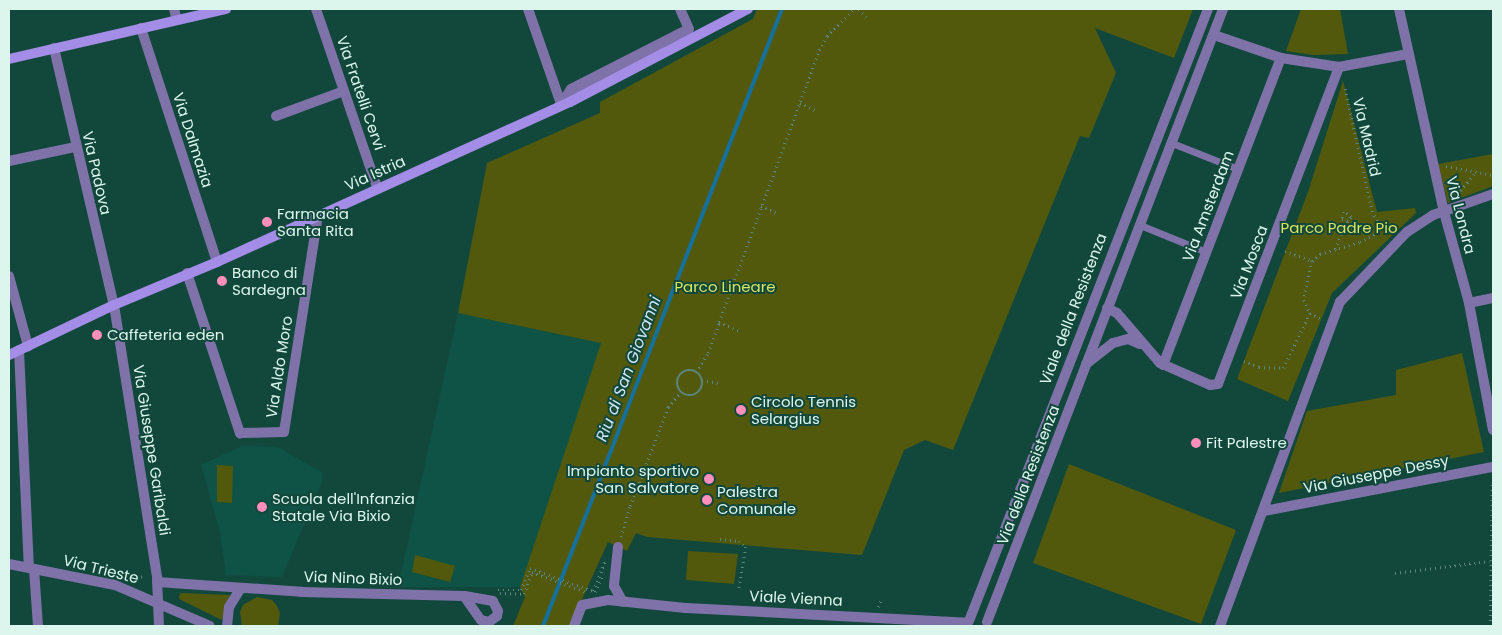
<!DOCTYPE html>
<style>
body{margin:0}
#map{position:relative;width:1502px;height:635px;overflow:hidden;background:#12483c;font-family:Poppins,sans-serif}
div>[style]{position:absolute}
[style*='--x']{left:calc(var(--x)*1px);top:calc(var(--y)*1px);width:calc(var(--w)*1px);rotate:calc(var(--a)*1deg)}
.built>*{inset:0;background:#0e5345}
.green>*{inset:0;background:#52590d}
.stream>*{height:4px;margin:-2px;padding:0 2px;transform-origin:2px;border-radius:2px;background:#15719c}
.path>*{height:2.5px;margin-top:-1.25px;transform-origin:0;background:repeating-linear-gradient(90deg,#5a867b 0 1px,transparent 0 5px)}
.path>.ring{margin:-1.25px;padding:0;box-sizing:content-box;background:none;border:2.5px solid #5a867b;border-radius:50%}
.service>*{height:7px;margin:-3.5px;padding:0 3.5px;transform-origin:3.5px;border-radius:3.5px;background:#7f72a9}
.minor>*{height:10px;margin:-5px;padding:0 5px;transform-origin:5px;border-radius:5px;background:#7f72a9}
.tertiary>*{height:10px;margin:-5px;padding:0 5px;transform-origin:5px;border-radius:5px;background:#7f72a9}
.secondary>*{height:10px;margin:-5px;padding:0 5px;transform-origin:5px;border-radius:5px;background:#a48de6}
.dots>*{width:14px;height:14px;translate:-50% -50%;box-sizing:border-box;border:2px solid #12483c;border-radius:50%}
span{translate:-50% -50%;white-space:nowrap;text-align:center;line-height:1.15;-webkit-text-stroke:4px #12483c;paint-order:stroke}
.street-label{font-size:15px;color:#dcf6ee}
.poi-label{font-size:15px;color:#dcf6ee}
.left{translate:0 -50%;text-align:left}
.right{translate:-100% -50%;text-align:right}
.park-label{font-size:15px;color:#d7e65d}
.water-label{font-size:16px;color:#cfe6f5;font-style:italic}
.frame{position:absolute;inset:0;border:10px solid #dcf6ee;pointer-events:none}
</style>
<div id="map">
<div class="built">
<i style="clip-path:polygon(458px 313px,602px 343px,555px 494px,520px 587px,398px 587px)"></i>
<i style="clip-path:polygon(242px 446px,277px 447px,322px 472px,322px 482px,282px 577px,226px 575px,220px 532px,201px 465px)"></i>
</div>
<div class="green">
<i style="clip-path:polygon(757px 9px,1193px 9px,1174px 58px,1095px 28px,1116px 73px,1089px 138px,1080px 136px,953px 450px,925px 440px,904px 450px,862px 555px,647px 537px,636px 533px,627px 551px,608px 542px,570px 626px,513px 626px,525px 597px,520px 587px,601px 343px,458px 313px,487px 163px,600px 113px,600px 102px,753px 19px)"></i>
<i style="clip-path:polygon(1301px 9px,1340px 9px,1348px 54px,1313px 55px,1286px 51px)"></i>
<i style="clip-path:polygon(1343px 81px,1377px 212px,1415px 208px,1416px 213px,1332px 293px,1288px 401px,1237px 379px,1308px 192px)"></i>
<i style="clip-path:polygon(1493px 154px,1493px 186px,1448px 203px,1438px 164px)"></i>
<i style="clip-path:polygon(1462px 353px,1484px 452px,1279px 493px,1307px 411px,1396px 395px,1396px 370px)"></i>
<i style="clip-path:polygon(1069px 464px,1236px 530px,1201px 624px,1033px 563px)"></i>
<i style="clip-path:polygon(217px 465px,233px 466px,232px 503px,217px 502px)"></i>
<i style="clip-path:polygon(688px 551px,738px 554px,734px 584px,686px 580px)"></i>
<i style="clip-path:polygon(415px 555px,455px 566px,450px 582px,412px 572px)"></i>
<i style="clip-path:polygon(180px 593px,230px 595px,222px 620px,179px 599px)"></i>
<i style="clip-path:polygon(257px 597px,272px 600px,277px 606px,280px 613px,278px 626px,242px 626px,240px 612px,243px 605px)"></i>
</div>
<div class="stream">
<i style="--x:543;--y:626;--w:662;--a:-68.83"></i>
</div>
<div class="path">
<i style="--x:859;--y:9;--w:12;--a:48"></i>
<i style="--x:800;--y:103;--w:17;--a:25"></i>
<i style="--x:1446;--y:166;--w:48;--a:10.8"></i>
<i style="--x:1457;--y:194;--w:29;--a:-49"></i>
<i style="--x:761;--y:206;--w:17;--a:24"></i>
<i style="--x:1335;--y:249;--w:25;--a:-69"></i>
<i style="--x:1344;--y:226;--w:11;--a:-52"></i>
<i style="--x:1351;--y:217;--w:9;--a:-144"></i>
<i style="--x:1344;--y:212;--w:7;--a:106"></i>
<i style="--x:1342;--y:219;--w:6;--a:18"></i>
<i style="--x:1285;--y:251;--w:29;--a:20"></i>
<i style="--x:1312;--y:261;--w:40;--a:102"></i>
<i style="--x:1304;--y:300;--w:14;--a:65"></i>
<i style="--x:1312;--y:261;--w:11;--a:-41"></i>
<i style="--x:1320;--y:254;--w:42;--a:-16.7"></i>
<i style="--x:1360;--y:242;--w:20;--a:-30"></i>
<i style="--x:1377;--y:232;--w:8;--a:-67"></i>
<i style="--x:1380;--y:225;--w:15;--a:-122"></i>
<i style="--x:1372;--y:212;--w:130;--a:-102.4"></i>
<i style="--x:719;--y:322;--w:290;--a:-69.8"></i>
<i style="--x:819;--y:50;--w:16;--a:-60"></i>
<i style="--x:827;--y:36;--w:38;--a:-45"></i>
<i style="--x:1244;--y:361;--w:16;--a:22"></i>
<i style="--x:1259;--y:367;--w:24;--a:2"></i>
<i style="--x:1283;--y:368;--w:61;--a:-63.9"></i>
<i style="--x:1310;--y:313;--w:15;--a:28"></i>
<i class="ring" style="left:677px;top:370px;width:23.5px;height:23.5px"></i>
<i style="--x:696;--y:372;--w:22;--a:-58"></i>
<i style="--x:708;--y:353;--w:33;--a:-70"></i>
<i style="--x:719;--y:322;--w:22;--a:24"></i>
<i style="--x:702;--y:380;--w:17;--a:10"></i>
<i style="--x:621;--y:537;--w:32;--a:-74"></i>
<i style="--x:630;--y:506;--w:106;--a:-69"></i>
<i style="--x:668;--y:407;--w:20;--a:-49"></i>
<i style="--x:720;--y:539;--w:19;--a:6"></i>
<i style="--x:739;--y:541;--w:9;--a:41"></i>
<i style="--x:746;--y:547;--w:43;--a:99.5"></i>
<i style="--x:1395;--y:573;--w:95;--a:-7.3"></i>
<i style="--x:121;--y:574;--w:25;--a:7"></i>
<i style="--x:498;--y:590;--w:23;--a:0"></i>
<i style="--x:521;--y:590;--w:24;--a:-68"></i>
<i style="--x:530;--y:568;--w:67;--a:20.1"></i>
<i style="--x:593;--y:591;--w:32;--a:-68"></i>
<i style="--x:595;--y:592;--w:20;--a:-66"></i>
<i style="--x:500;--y:593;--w:24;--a:2"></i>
<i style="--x:524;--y:594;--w:23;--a:-70"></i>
<i style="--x:532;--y:572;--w:58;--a:20.3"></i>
<i style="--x:878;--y:607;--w:8;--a:-67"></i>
<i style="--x:1490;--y:626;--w:142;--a:-89.2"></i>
</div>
<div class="service">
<i style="--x:567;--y:99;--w:106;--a:-28"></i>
<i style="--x:1172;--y:143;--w:68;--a:21.6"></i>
<i style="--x:1140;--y:225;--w:69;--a:22.1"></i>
</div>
<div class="minor">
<i style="--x:174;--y:9;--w:11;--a:75"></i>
<i style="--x:316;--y:9;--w:188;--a:71.1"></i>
<i style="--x:1399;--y:9;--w:208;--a:77.5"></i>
<i style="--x:1444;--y:212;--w:94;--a:74.6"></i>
<i style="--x:1469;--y:303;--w:129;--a:79.3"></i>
<i style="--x:1214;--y:35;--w:71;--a:18.9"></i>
<i style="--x:1281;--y:58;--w:59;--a:8.8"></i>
<i style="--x:1339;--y:67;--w:70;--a:-10.7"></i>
<i style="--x:54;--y:48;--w:264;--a:76.9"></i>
<i style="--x:114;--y:305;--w:276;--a:81"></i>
<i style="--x:157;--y:578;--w:48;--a:87.6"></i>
<i style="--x:561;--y:104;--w:18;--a:-56"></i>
<i style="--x:571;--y:89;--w:132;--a:-27"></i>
<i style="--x:689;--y:29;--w:22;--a:-114"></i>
<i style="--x:276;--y:116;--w:72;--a:-20.2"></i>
<i style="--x:9;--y:161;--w:67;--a:-12"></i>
<i style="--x:187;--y:273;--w:169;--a:71.7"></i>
<i style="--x:240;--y:433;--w:44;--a:-1.3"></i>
<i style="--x:284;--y:432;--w:220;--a:-81.1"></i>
<i style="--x:9;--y:276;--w:73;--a:74.8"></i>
<i style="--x:1469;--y:303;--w:25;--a:-12"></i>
<i style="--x:1107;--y:308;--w:11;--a:27"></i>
<i style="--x:1117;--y:313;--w:66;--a:49.3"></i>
<i style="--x:1160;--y:363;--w:55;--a:23.7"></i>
<i style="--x:1210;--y:385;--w:8;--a:-7"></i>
<i style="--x:1218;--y:384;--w:339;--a:-69.1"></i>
<i style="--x:19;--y:350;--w:218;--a:87.4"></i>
<i style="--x:1086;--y:364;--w:34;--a:-38"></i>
<i style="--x:1113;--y:343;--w:16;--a:-15"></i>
<i style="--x:1128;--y:339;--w:13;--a:23"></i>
<i style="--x:1163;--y:365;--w:329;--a:-69"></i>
<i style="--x:1264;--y:511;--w:233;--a:-10.9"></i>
<i style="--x:618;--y:547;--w:39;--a:96"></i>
<i style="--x:614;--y:586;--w:18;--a:61"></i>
<i style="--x:34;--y:569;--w:57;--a:86"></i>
<i style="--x:157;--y:582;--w:145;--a:3.9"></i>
<i style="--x:302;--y:592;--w:162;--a:1.4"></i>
<i style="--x:464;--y:596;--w:29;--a:55"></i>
<i style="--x:481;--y:620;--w:8;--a:14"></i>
<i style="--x:489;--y:622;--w:10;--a:-37"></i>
<i style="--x:497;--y:616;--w:5;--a:-79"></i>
<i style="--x:498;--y:611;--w:11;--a:-117"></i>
<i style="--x:493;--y:601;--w:29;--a:-170"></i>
<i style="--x:227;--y:626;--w:19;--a:-84"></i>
<i style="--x:229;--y:607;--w:22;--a:-58"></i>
<i style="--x:574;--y:626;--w:22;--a:-69"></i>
<i style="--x:582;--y:605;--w:26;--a:-11"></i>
<i style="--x:608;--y:600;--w:78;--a:5.9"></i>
<i style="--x:686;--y:608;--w:282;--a:3"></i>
<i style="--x:1220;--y:626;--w:346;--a:-69.7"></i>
<i style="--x:1340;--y:302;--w:97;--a:-46.3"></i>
<i style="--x:1407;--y:232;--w:31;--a:-33"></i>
<i style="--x:1433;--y:215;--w:64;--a:-19.3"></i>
</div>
<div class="tertiary">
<i style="--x:528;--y:9;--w:101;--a:70.8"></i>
<i style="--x:141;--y:28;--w:246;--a:72"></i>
<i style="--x:9;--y:564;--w:108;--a:11.2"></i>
<i style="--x:115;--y:585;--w:103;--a:23.3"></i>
<i style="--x:969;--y:621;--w:657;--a:-68.67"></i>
<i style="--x:987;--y:622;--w:657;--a:-68.94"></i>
</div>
<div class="secondary">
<i style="--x:9;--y:59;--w:223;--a:-13"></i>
<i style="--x:9;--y:355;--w:116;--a:-25.5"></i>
<i style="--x:114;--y:305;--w:112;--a:-22.7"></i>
<i style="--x:217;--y:262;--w:388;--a:-24.4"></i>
<i style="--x:570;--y:102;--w:201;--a:-27.6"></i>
</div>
<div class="dots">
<i style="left:267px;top:222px;background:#fe8ebc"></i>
<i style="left:222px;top:281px;background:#fe8ebc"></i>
<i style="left:97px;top:335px;background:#fe8ebc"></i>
<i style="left:741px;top:410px;background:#fe8ebc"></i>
<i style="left:1196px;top:443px;background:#fe8ebc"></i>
<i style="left:709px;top:479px;background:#fe8ebc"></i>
<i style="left:707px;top:500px;background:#fe8ebc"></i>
<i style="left:262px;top:507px;background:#fe8ebc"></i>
</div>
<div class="street-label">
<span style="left:361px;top:93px;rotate:71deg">Via Fratelli Cervi</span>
<span style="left:1367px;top:137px;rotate:77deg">Via Madrid</span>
<span style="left:193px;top:140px;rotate:72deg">Via Dalmazia</span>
<span style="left:97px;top:173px;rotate:77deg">Via Padova</span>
<span style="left:375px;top:173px;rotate:-24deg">Via Istria</span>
<span style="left:1208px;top:206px;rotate:-69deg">Via Amsterdam</span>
<span style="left:1461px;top:215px;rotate:76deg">Via Londra</span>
<span style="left:1249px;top:262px;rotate:-69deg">Via Mosca</span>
<span style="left:1073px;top:309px;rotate:-69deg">Viale della Resistenza</span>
<span style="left:279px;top:367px;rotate:-81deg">Via Aldo Moro</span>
<span style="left:152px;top:450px;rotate:81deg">Via Giuseppe Garibaldi</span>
<span style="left:1376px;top:474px;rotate:-11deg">Via Giuseppe Dessy</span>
<span style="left:1028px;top:475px;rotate:-69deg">Via della Resistenza</span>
<span style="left:101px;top:569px;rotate:14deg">Via Trieste</span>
<span style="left:353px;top:578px;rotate:2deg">Via Nino Bixio</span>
<span style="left:796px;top:598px;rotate:3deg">Viale Vienna</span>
</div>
<div class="poi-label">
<span class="left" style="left:277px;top:222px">Farmacia<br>Santa Rita</span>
<span class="left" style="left:232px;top:281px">Banco di<br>Sardegna</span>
<span class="left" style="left:107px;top:335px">Caffeteria eden</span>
<span class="left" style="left:751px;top:410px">Circolo Tennis<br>Selargius</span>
<span class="left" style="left:1206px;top:443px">Fit Palestre</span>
<span class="right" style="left:699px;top:479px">Impianto sportivo<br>San Salvatore</span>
<span class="left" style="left:717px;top:500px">Palestra<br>Comunale</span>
<span class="left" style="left:272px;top:507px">Scuola dell'Infanzia<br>Statale Via Bixio</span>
</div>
<div class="park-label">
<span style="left:1339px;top:228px">Parco Padre Pio</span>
<span style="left:725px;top:287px">Parco Lineare</span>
</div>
<div class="water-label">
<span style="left:629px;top:369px;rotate:-69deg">Riu di San Giovanni</span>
</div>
<div class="frame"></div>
</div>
